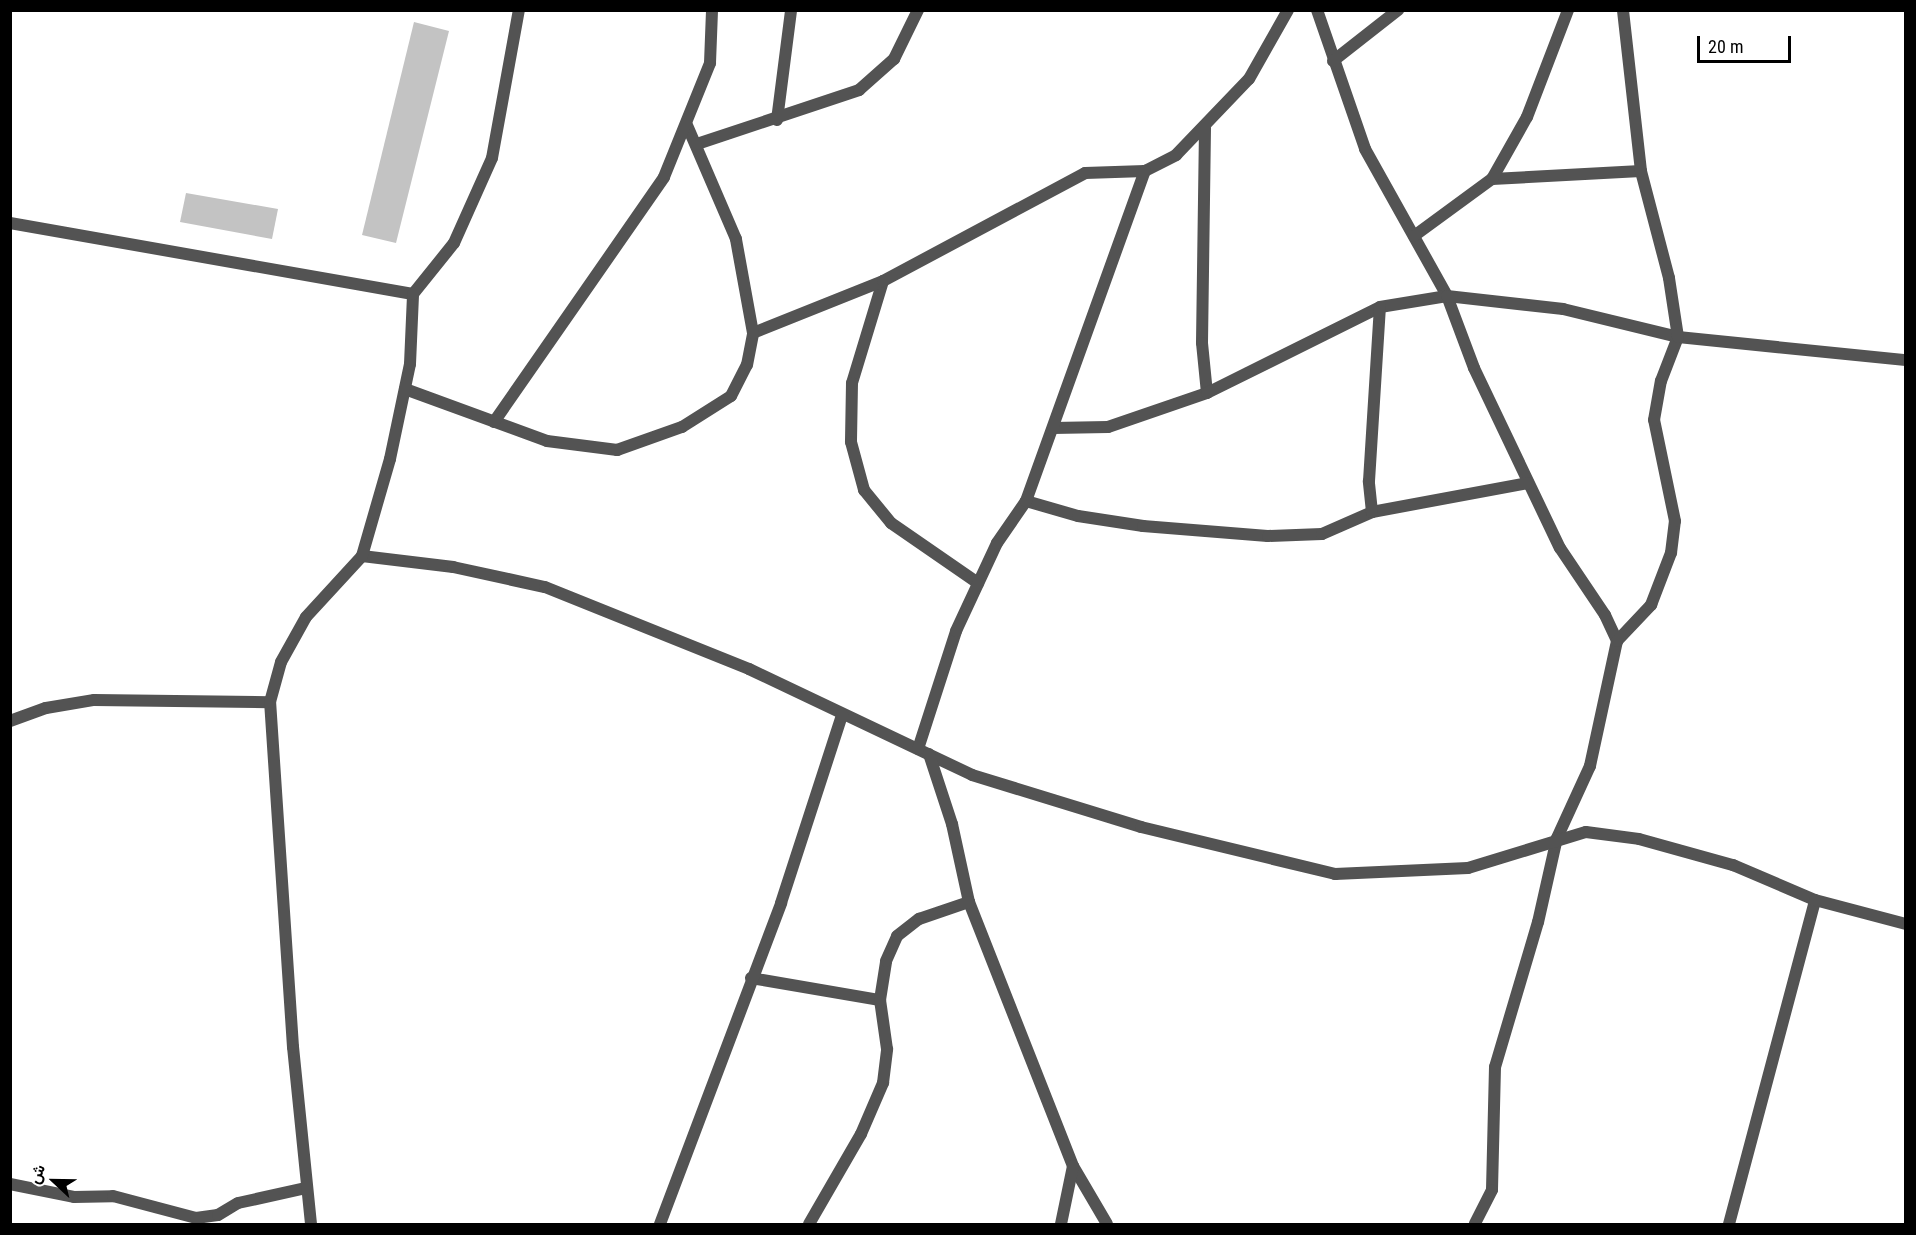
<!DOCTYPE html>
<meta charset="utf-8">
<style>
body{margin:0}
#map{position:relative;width:1916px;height:1235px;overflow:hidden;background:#fff;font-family:"Roboto Condensed",Vazirmatn,sans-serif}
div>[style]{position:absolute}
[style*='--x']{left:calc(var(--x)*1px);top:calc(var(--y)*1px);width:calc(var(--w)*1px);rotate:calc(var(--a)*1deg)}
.building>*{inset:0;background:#c3c3c3}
.minor>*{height:12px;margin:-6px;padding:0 6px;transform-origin:6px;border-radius:6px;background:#535353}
span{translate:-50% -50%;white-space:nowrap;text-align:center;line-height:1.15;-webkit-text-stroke:4.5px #fff;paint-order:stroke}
.frame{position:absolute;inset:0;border:12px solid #000;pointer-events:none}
.north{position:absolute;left:24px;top:1151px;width:60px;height:60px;-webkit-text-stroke:4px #fff;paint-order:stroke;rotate:292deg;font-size:16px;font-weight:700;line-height:24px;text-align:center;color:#000}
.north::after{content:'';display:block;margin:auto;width:21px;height:27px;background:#000;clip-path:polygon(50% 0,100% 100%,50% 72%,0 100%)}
.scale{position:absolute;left:1697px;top:36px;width:94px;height:27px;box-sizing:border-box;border:3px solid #000;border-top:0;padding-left:8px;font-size:18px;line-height:21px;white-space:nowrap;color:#000;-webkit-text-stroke:4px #fff;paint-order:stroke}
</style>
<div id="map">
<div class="building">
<i style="clip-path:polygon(414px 22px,449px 31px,396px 243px,362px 235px)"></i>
<i style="clip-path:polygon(186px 193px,278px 209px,272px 239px,180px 222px)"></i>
</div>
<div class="minor">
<i style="--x:1317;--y:10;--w:147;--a:70.9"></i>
<i style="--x:1365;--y:149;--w:168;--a:60.8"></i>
<i style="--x:1447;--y:296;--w:77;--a:69.4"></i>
<i style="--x:1474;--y:368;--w:199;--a:64.5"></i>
<i style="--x:1560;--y:548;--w:81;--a:56.1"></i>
<i style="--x:1605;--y:615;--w:29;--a:65"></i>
<i style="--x:1617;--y:641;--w:128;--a:102.2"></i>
<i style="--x:1590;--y:766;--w:79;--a:114.6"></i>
<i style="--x:1557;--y:838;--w:86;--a:102.7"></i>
<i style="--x:1538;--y:922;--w:151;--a:106.5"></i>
<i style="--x:1495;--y:1067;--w:123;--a:91.4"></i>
<i style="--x:1492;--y:1190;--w:38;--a:117"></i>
<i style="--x:1333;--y:61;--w:83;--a:-38.1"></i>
<i style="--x:777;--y:120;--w:111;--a:-82.7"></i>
<i style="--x:1205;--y:128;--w:215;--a:90.8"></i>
<i style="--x:1202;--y:343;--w:50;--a:84.3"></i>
<i style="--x:697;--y:144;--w:171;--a:-18.4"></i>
<i style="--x:859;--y:90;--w:47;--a:-41.5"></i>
<i style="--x:894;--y:59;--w:55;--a:-63.9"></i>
<i style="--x:1492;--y:179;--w:149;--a:-3.1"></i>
<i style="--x:10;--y:223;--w:409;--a:10"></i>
<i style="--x:1414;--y:236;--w:97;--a:-36.2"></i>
<i style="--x:1492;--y:179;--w:71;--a:-60.6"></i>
<i style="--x:1527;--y:117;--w:115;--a:-69"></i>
<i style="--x:883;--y:281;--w:107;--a:106.9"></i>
<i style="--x:852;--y:383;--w:59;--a:91"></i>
<i style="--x:851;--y:442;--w:50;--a:74.8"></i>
<i style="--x:864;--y:490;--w:43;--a:50.7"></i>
<i style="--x:891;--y:523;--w:106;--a:34.6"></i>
<i style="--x:753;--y:333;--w:140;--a:-21.8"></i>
<i style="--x:883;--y:281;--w:229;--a:-28.1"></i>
<i style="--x:1085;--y:173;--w:60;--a:-1.9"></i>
<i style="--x:1145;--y:171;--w:35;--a:-27"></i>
<i style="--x:1176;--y:155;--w:105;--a:-46.2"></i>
<i style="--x:1249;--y:79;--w:79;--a:-60.5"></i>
<i style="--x:405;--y:389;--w:151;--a:20.1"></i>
<i style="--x:547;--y:441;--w:71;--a:7.3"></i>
<i style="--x:617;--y:450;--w:69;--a:-19.5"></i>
<i style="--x:682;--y:427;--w:58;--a:-32.3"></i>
<i style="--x:731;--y:396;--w:35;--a:-63"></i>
<i style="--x:747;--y:365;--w:33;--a:-79"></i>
<i style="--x:753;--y:333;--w:96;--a:-100.3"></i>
<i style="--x:736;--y:239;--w:124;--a:-113.3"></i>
<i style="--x:494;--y:422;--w:298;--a:-55.2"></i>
<i style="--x:664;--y:177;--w:123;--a:-68"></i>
<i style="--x:710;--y:63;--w:53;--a:-87.8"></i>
<i style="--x:1053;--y:428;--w:55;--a:-1"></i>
<i style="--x:1108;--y:427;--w:105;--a:-19"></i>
<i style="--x:1207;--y:393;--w:193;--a:-26.4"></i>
<i style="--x:1380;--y:307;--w:68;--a:-9.3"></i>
<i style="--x:1447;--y:296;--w:117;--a:6.4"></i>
<i style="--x:1563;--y:309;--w:118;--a:13.7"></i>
<i style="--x:1678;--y:337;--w:229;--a:5.8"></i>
<i style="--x:1026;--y:501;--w:54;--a:16.1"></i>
<i style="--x:1078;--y:516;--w:66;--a:8.7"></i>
<i style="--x:1143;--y:526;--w:125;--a:4.6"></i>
<i style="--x:1268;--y:536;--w:54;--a:-2.1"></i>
<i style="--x:1322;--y:534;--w:55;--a:-23.7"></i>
<i style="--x:1372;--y:512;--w:159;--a:-10.5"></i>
<i style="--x:1372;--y:512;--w:31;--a:-96"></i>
<i style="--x:1369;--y:481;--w:174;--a:-86.4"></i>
<i style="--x:362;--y:556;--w:92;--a:6.9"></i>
<i style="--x:453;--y:567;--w:94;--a:12.3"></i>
<i style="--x:545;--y:587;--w:220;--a:21.9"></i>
<i style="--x:749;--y:669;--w:247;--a:25.4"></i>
<i style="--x:972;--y:775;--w:177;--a:17.1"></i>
<i style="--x:1141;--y:827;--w:200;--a:13.6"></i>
<i style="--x:1335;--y:874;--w:133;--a:-2.6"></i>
<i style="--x:1468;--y:868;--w:123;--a:-17"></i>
<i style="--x:1586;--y:832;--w:53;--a:7.5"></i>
<i style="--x:1639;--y:839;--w:98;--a:15.5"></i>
<i style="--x:1733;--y:865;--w:89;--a:23.1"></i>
<i style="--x:1617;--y:641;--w:50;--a:-46.6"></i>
<i style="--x:1651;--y:605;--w:56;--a:-69"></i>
<i style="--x:1671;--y:553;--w:32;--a:-83"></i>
<i style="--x:1675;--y:521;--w:103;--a:-101.7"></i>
<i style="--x:1654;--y:420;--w:40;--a:-80"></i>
<i style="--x:1661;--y:381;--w:47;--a:-68.9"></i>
<i style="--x:1678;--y:337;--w:60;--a:-98.7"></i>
<i style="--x:1669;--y:278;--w:111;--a:-104.7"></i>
<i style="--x:1641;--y:171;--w:162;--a:-96.4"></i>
<i style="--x:10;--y:721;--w:38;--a:-20"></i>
<i style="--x:46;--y:708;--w:49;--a:-9.5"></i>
<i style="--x:94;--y:700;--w:176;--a:0.7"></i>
<i style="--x:918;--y:749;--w:124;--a:-72.1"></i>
<i style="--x:956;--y:631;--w:97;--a:-65"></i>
<i style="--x:997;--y:543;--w:51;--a:-55.4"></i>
<i style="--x:1026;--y:501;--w:351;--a:-70.2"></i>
<i style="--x:929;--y:754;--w:74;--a:71.8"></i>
<i style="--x:952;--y:824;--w:80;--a:77.7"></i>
<i style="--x:969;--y:902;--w:284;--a:68.5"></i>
<i style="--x:1073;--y:1166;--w:67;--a:59.6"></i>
<i style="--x:751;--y:978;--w:131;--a:9.7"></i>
<i style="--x:10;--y:1184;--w:65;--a:11.5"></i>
<i style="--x:74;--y:1197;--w:39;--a:-1"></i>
<i style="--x:113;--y:1196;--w:86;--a:14.8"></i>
<i style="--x:196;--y:1218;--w:22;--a:-8"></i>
<i style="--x:218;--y:1215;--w:23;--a:-31"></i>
<i style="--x:238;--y:1203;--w:70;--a:-12.4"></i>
<i style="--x:311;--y:1224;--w:178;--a:-95.8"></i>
<i style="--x:293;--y:1047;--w:346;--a:-93.8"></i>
<i style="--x:270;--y:702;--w:41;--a:-74.6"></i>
<i style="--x:281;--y:662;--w:51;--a:-60.9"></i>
<i style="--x:306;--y:617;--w:83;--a:-47.4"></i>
<i style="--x:362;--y:556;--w:101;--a:-73.9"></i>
<i style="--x:390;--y:459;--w:97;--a:-78.1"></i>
<i style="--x:410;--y:364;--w:70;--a:-87.5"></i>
<i style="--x:413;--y:294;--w:65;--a:-51.2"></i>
<i style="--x:454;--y:243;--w:93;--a:-65.9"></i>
<i style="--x:492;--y:158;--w:150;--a:-79.7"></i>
<i style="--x:660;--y:1224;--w:343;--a:-69.3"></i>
<i style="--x:781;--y:903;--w:198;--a:-72"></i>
<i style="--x:809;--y:1224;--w:104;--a:-60"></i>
<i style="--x:861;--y:1134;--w:56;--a:-66.7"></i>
<i style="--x:883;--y:1083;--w:34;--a:-83"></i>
<i style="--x:887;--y:1049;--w:49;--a:-98.1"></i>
<i style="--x:880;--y:1000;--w:39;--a:-81"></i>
<i style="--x:886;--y:961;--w:27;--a:-66"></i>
<i style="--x:897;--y:936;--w:28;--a:-38"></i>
<i style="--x:919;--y:919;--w:53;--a:-18.8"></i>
<i style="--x:1061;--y:1224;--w:59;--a:-78.3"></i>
<i style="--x:1729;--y:1224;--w:335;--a:-75.1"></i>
<i style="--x:1815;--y:900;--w:94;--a:14.8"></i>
</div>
<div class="frame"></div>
<div class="north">ش</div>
<div class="scale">20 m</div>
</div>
